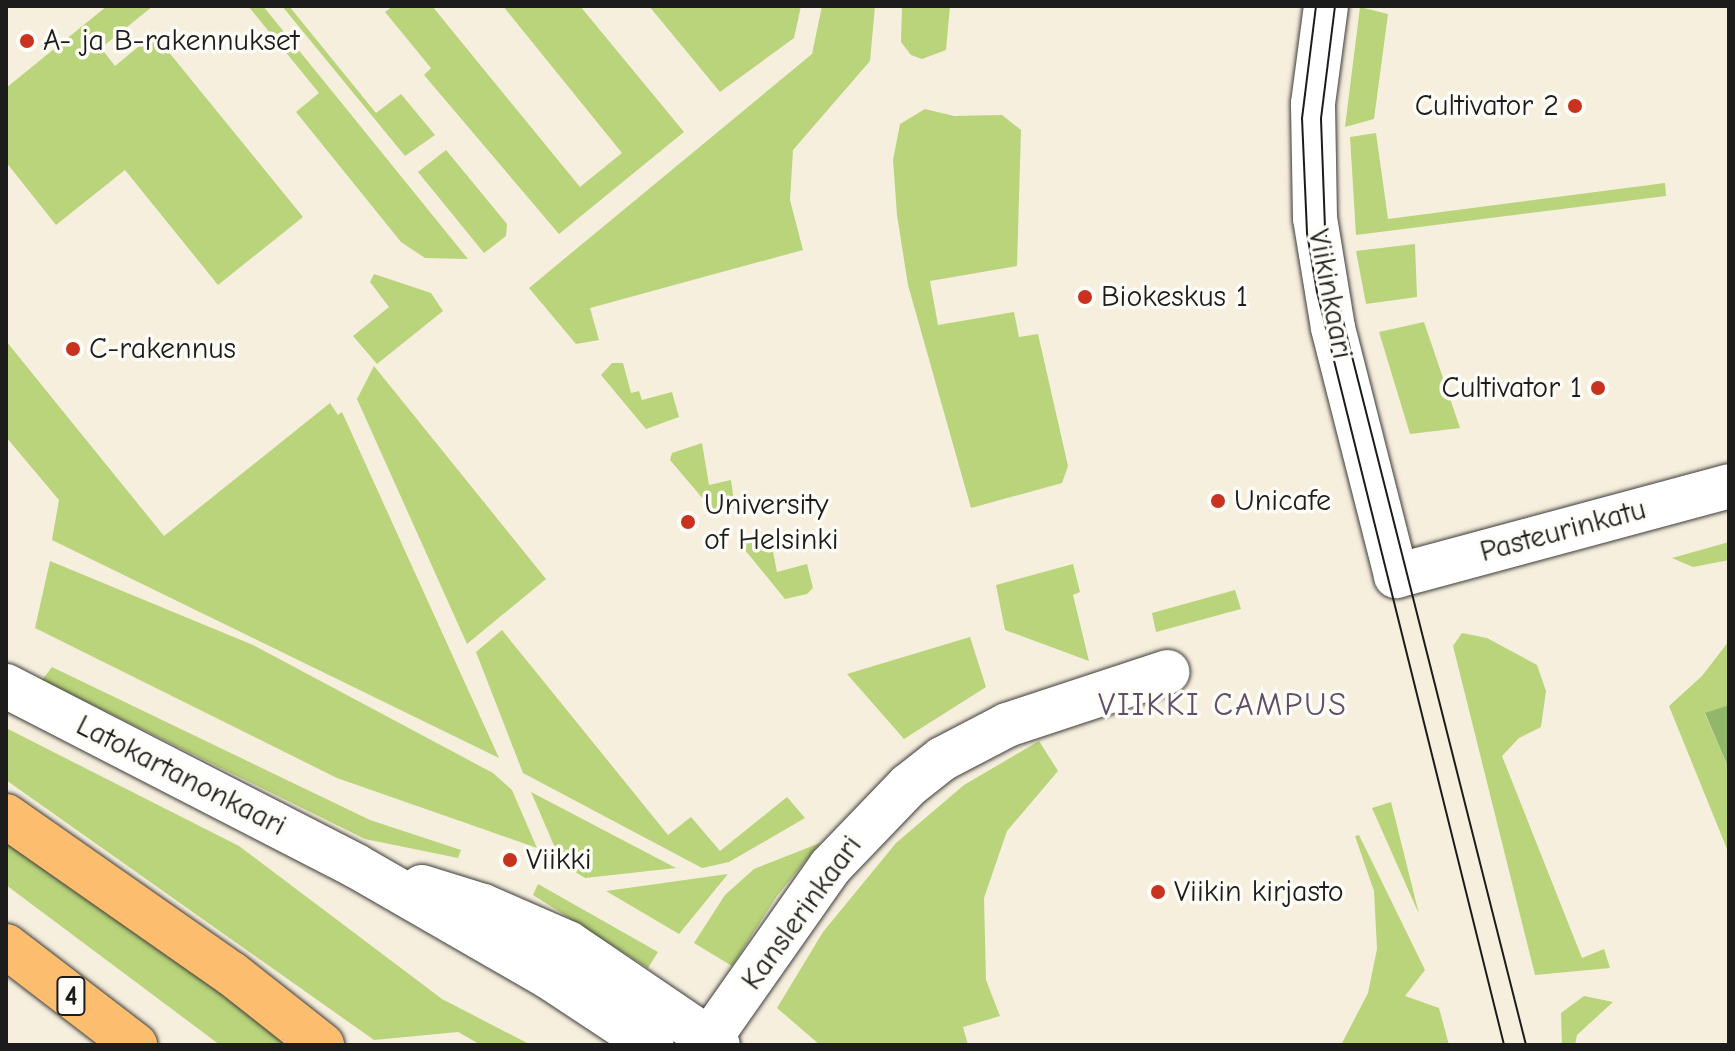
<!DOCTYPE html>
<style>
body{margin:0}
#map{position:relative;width:1735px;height:1051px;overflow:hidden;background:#f7efde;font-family:"Comic Neue",sans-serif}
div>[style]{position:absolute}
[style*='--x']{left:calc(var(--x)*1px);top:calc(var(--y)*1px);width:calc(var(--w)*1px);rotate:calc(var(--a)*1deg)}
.green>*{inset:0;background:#b9d47a}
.forest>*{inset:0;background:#92b66a}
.roads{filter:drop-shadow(0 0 2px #3d3c39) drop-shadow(0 0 2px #3d3c39)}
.minor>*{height:44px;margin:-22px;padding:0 22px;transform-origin:22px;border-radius:22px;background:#fff}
.highway>*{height:44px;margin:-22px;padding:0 22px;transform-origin:22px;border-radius:22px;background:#fcbd6f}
.tram>*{height:2px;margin:-1px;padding:0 1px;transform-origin:1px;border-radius:1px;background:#1c1c1c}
.dots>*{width:22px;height:22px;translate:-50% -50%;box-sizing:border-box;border:4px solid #fdfcf7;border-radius:50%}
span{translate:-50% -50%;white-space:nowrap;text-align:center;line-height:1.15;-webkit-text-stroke:7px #fdfcf7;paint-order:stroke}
.shield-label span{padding:2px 6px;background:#fdfcf7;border:2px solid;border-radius:6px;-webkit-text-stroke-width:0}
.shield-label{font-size:28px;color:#1c1c1c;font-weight:700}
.poi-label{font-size:30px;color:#1c1c1c}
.left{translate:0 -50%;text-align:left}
.right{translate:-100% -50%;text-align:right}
.street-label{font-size:30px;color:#1c1c1c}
.neighbourhood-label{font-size:32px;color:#604f66;letter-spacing:2px}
.frame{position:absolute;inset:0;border:8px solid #1c1c1c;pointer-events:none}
</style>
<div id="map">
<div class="green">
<i style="clip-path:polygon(107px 6px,153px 6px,101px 48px,115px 66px,154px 34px,303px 217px,218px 285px,125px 170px,56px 225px,6px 162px,6px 88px)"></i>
<i style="clip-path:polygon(248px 6px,263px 6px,468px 259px,425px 258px,401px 242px,296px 112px,319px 93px)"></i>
<i style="clip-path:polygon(282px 6px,289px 6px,376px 113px,401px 94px,435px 135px,405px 156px)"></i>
<i style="clip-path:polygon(393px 6px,432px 6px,580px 187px,622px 153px,503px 6px,580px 6px,684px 132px,559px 234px,424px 75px,431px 68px,385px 12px)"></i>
<i style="clip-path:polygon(649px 6px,801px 6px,794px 38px,720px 92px)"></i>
<i style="clip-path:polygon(822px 6px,875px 6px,870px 61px,793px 150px,790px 200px,803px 250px,590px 308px,599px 340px,576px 344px,529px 288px,812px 54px)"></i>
<i style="clip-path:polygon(902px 6px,950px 6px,946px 50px,922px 59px,911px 55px,901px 42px)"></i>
<i style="clip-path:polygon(1360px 7px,1388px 14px,1374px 119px,1345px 127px)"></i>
<i style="clip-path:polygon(925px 109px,954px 116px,1002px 115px,1021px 130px,1017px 266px,930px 281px,938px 325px,1014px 312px,1019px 337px,1038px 334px,1068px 466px,1062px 483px,971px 508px,908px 285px,897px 215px,893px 160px,900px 124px)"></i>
<i style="clip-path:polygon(1376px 133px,1388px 219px,1665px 183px,1666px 196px,1356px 235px,1350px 137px)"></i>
<i style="clip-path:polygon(446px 150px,507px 224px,506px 236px,484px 253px,418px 172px)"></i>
<i style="clip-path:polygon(1415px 244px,1417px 297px,1366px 304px,1356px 251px)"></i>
<i style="clip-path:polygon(374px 274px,431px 293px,443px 311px,377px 364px,353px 336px,389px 307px,370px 282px)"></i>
<i style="clip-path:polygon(1424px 322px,1460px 428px,1410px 434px,1379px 332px)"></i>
<i style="clip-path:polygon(6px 341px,164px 536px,330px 403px,338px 415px,342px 412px,499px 758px,52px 540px,59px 500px,6px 437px)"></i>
<i style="clip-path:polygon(612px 363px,623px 363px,631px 393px,639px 391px,642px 400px,672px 392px,679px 417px,646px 429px,601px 375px)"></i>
<i style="clip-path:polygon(374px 366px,546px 579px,467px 644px,357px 399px)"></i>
<i style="clip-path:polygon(702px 443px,709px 485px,731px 480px,735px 508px,716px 514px,670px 460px,672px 453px)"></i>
<i style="clip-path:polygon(769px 531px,777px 572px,807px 564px,813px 588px,807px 594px,785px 599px,745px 550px,743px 544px,749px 535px)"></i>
<i style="clip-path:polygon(1729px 542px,1729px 560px,1693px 567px,1672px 558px)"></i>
<i style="clip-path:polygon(50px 561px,253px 645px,493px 773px,512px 790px,537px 848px,337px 778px,35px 628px)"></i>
<i style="clip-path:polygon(1073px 564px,1080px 592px,1073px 595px,1089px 661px,1005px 630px,996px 585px)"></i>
<i style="clip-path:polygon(1235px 590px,1241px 609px,1156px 632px,1152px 613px)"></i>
<i style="clip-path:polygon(502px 630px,668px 835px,691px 817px,720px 851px,787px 797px,805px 818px,729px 862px,702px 868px,523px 773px,476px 652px)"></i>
<i style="clip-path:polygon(1462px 633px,1487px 638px,1537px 665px,1546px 691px,1541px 727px,1519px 738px,1502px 756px,1582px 958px,1604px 949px,1610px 968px,1535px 975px,1453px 646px)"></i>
<i style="clip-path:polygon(970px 637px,986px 687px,904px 739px,847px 674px)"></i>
<i style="clip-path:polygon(1729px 641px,1729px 705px,1705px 714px,1729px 769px,1729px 854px,1669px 706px,1702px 676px)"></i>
<i style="clip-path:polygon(52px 667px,370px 820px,461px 850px,458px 858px,365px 839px,42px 680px)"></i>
<i style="clip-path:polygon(6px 728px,239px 846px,442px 999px,531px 1045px,481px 1045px,458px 1032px,374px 1040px,6px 780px)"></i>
<i style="clip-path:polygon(1039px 741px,1058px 771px,1007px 831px,984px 898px,986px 980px,1000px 1016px,963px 1027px,968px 1045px,820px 1045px,777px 1008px,823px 932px,896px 843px,964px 785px)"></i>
<i style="clip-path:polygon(531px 792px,676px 868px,585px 878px,562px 864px)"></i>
<i style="clip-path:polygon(1391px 802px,1419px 914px,1372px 808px)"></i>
<i style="clip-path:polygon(6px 827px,295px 1045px,220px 1045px,6px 885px)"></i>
<i style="clip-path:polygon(1359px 835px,1425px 970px,1405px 996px,1439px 1008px,1449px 1045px,1341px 1045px,1368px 993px,1377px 949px,1374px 891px,1355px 836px)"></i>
<i style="clip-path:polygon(820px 843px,777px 896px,732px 966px,694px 943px,725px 895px,754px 869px)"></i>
<i style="clip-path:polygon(728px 874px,679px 934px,606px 891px)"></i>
<i style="clip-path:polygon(538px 884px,658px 952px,648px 968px,533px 895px)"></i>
<i style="clip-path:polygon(1584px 996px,1613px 1002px,1577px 1035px,1575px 1045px,1562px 1045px,1561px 1013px)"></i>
</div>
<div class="forest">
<i style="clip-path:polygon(1729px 705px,1729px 769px,1705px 713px)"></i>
</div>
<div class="roads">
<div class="minor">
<i style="--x:1326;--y:6;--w:99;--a:97.6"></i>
<i style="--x:1313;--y:104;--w:114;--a:89"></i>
<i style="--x:1315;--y:218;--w:111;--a:80.7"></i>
<i style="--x:1333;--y:328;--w:256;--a:75.7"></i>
<i style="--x:1396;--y:576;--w:345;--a:-15.1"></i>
<i style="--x:6;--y:686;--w:394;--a:27.2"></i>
<i style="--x:356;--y:866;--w:223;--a:29.9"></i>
<i style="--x:549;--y:977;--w:123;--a:33.4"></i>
<i style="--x:422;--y:887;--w:64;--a:17.3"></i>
<i style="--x:483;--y:906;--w:93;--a:23.5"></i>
<i style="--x:568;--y:943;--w:181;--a:34.2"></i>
<i style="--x:705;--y:1045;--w:218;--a:-54.9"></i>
<i style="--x:830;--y:867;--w:114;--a:-46.1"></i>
<i style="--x:909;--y:785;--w:42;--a:-38.2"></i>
<i style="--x:942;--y:759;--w:73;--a:-27.6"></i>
<i style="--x:1007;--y:725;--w:169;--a:-18.3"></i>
</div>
<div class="highway">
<i style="--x:6;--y:816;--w:276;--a:35"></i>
<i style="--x:232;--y:974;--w:115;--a:38.3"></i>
<i style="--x:6;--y:946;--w:163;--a:37.5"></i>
</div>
</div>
<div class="tram">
<i style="--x:1316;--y:6;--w:113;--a:97.1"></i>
<i style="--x:1302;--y:118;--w:115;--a:87.5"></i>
<i style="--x:1307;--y:233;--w:60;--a:80.4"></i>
<i style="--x:1317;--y:292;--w:776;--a:76.05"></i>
<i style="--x:1335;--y:6;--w:114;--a:97.1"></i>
<i style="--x:1321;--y:119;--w:111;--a:87.9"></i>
<i style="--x:1325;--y:230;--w:60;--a:80.4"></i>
<i style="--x:1335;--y:289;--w:780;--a:75.82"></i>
</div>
<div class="dots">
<i style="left:27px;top:41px;background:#c8321e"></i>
<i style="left:1575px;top:106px;background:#c8321e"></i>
<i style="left:1085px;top:297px;background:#c8321e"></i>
<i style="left:73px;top:349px;background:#c8321e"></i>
<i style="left:1598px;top:388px;background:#c8321e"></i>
<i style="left:1218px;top:501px;background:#c8321e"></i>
<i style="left:688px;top:522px;background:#c8321e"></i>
<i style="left:510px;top:860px;background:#c8321e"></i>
<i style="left:1158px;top:892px;background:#c8321e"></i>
</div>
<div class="shield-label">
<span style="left:71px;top:996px">4</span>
</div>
<div class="poi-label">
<span class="left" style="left:43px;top:41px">A- ja B-rakennukset</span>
<span class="right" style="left:1559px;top:106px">Cultivator 2</span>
<span class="left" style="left:1101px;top:297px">Biokeskus 1</span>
<span class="left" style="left:89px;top:349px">C-rakennus</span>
<span class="right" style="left:1582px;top:388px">Cultivator 1</span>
<span class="left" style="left:1234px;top:501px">Unicafe</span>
<span class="left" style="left:704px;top:522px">University<br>of Helsinki</span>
<span class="left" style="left:526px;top:860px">Viikki</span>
<span class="left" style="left:1174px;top:892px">Viikin kirjasto</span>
</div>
<div class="street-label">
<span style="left:1330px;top:294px;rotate:79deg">Viikinkaari</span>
<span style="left:1563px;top:531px;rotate:-15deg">Pasteurinkatu</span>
<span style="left:181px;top:776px;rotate:27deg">Latokartanonkaari</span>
<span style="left:802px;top:913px;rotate:-54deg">Kanslerinkaari</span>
</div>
<div class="neighbourhood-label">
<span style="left:1223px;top:705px">VIIKKI CAMPUS</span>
</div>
<div class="frame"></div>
</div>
